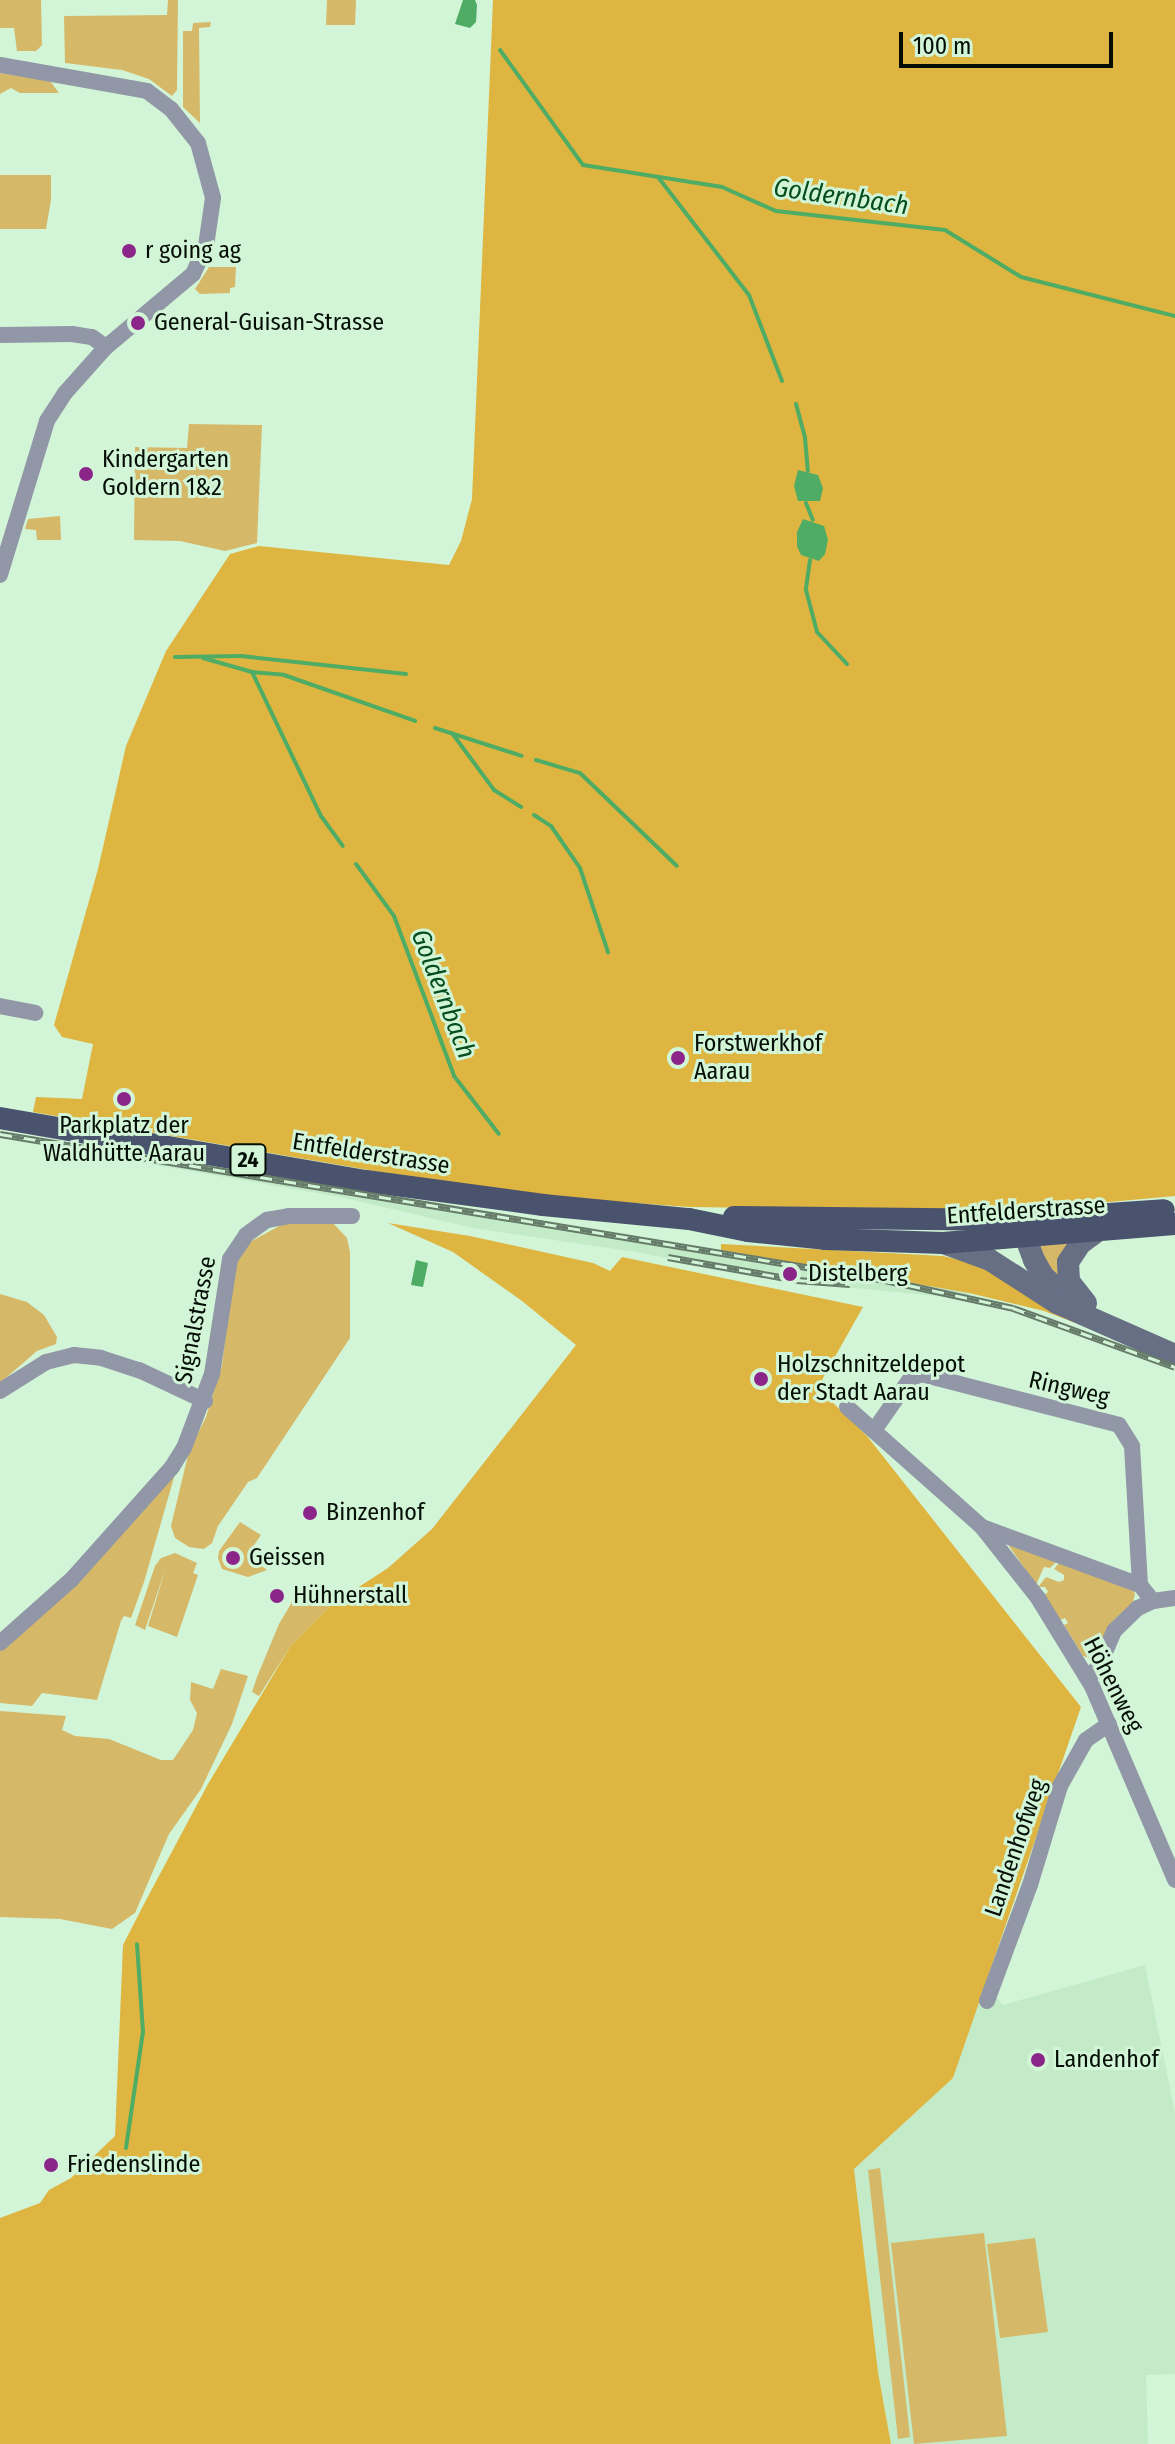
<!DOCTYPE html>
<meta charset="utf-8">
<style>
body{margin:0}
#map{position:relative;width:1175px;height:2444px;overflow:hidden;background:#d3f5d7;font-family:"Fira Sans Condensed",sans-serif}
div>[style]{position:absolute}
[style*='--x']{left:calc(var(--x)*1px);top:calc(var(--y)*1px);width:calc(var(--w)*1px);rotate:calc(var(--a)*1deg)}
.built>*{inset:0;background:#c3ebc8}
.green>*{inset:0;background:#d6b869}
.forest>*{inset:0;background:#deb540}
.water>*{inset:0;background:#4fac64}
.stream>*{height:4px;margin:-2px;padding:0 2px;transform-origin:2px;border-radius:2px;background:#4fac64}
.minor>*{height:16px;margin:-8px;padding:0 8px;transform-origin:8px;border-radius:8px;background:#9197a7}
.secondary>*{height:22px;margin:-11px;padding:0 11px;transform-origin:11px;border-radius:11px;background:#676f85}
.primary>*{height:22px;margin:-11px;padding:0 11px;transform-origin:11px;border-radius:11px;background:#4a536d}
.rail>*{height:7px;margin-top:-3.5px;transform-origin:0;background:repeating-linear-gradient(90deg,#d3f5d7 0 12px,#657a68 0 24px);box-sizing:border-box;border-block:2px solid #657a68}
.dots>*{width:22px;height:22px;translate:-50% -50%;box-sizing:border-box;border:4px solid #d3f5d7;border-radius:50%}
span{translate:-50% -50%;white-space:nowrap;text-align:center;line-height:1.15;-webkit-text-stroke:6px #d3f5d7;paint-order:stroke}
.shield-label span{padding:2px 6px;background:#d3f5d7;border:2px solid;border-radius:6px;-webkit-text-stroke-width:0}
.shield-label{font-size:22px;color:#040e06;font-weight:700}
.poi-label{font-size:24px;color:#040e06}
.left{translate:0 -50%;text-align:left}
.street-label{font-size:24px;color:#040e06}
.water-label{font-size:26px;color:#054d1e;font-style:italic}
.scale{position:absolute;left:899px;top:32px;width:214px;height:36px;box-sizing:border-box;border:4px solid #040e06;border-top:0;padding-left:10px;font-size:24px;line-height:28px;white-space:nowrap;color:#040e06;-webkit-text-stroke:6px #d3f5d7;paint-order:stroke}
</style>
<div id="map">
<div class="built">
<i style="clip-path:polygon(0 1131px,923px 1283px,969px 1293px,970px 1303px,945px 1297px,775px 1280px,636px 1252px,473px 1228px,340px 1197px,0 1138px)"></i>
<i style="clip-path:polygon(1145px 1965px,1175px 2113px,1175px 2374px,1146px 2375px,1148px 2444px,891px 2444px,878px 2372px,854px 2169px,953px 2078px,985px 1984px,1003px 2005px)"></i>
</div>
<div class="green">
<i style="clip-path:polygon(0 0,41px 0,42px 45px,36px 51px,17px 51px,14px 28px,0 28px)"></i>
<i style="clip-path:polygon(168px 0,178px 0,177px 90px,172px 96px,149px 79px,122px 70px,65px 63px,64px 16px,167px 15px)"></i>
<i style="clip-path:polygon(327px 0,356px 0,355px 25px,326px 25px)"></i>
<i style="clip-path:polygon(211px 22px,210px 27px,199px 28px,200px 123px,183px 107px,183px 31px,192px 31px,193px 23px)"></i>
<i style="clip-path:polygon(0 73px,50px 81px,59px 93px,20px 93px,11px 88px,0 94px)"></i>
<i style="clip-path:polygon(0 175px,51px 175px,51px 200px,46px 229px,0 229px)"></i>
<i style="clip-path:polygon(209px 267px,236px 267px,235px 287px,230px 288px,230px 293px,200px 294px,195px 289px)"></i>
<i style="clip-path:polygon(189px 424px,262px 425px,257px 543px,225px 551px,180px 541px,134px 540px,135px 447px,187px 448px)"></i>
<i style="clip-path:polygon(60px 516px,61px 540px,37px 540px,36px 530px,25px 529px,28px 519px)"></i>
<i style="clip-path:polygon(333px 1223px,347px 1238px,350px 1252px,350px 1338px,257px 1478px,248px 1482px,218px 1526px,212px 1543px,204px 1549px,189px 1547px,175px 1538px,171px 1526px,189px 1451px,206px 1417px,222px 1365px,234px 1270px,240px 1255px,250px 1242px,283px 1224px)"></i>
<i style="clip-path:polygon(1072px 1242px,1063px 1277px,1047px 1270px,1040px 1245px)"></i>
<i style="clip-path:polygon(0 1294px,27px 1302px,44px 1315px,57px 1337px,56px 1344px,37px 1351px,0 1383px)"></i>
<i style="clip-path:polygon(175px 1474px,144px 1582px,131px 1618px,124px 1616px,121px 1621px,97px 1700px,42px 1693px,32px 1706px,0 1703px,0 1651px)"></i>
<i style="clip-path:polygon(240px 1522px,261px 1535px,247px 1555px,267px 1570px,248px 1577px,222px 1569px,218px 1558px,219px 1551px)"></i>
<i style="clip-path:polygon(1009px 1546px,1009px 1545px,1056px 1562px,1050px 1568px,1044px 1567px,1036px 1585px)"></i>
<i style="clip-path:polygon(175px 1553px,197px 1563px,193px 1573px,198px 1575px,177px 1637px,148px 1626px,167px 1564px,145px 1630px,135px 1625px,155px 1566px,161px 1558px)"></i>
<i style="clip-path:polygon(1059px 1563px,1132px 1588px,1135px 1594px,1133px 1602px,1114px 1620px,1092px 1659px,1083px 1656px,1064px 1625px,1068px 1623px,1065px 1618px,1060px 1620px,1044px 1595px,1048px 1592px,1045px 1587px,1038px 1587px,1046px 1577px,1059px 1582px,1064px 1580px,1064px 1575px,1054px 1569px)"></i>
<i style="clip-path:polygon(298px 1592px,331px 1605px,290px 1647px,259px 1696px,252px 1692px,257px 1677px,279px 1624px)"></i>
<i style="clip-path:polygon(221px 1669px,248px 1676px,232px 1724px,201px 1789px,169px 1834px,135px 1913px,112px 1929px,60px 1919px,0 1917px,0 1711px,66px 1716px,62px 1730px,75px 1736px,109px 1739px,161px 1760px,173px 1760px,193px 1730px,197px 1713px,190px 1700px,191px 1682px,213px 1689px)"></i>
<i style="clip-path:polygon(880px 2168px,910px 2437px,898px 2439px,868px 2170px)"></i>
<i style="clip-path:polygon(984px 2233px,1007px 2436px,914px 2444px,891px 2243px)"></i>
<i style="clip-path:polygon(1035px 2238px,1048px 2332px,1000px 2338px,987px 2244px)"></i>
</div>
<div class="forest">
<i style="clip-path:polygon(493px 0,1175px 0,1175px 1196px,1011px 1211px,689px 1207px,508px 1194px,33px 1112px,36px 1097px,82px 1099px,93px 1044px,62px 1037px,54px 1025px,98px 869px,126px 746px,166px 651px,230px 554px,259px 546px,449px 565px,461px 541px,472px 499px)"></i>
<i style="clip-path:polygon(388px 1223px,470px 1236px,593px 1263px,610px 1271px,622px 1257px,863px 1307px,823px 1378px,820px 1390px,867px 1436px,1081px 1707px,953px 2078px,854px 2169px,878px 2372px,891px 2444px,0 2444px,0 2218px,40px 2203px,49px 2190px,71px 2178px,115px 2136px,123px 1945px,144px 1904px,208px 1784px,290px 1647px,331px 1605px,388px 1568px,432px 1529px,576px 1345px,522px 1301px,453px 1252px)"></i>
<i style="clip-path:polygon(721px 1244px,943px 1256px,976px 1264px,1094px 1330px,1044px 1311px,969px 1293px,721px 1250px)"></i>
</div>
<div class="water">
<i style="clip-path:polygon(463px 0,475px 0,477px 5px,476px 22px,470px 28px,455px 24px)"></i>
<i style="clip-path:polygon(798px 470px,818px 475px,823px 488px,820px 501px,798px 501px,794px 486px)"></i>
<i style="clip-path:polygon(803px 519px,824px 526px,828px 540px,825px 554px,819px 561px,801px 555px,797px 546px,797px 532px)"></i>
<i style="clip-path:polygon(416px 1260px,428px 1263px,423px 1287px,411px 1285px)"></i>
</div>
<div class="stream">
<i style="--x:500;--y:50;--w:142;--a:54.2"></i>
<i style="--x:583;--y:165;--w:141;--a:9"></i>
<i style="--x:722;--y:187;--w:59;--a:24"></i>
<i style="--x:776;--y:211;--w:170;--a:6.4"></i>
<i style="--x:945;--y:230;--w:89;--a:31.7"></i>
<i style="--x:1021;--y:277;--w:159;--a:14.2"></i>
<i style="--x:658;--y:177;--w:149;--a:52.4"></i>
<i style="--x:749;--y:295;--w:92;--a:69"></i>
<i style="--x:796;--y:404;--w:35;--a:75"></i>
<i style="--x:805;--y:438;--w:33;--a:85"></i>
<i style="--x:806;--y:503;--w:18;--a:68"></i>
<i style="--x:810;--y:560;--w:30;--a:98"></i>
<i style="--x:806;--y:590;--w:43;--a:75.3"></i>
<i style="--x:817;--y:632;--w:44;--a:46.8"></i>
<i style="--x:175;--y:657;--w:66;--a:-0.9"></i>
<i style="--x:241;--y:656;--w:166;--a:6.2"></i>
<i style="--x:203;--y:658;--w:51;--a:15.9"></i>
<i style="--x:252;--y:672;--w:32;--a:5"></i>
<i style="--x:284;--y:675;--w:139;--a:19.3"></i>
<i style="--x:252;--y:672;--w:160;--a:64.4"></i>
<i style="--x:321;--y:816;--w:37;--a:54"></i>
<i style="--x:435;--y:728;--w:91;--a:17.8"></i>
<i style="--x:452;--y:733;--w:71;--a:53.6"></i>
<i style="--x:494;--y:790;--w:32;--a:32"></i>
<i style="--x:536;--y:760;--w:46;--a:16.5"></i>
<i style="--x:580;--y:773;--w:134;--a:43.8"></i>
<i style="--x:534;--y:815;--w:20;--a:33"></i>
<i style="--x:551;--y:826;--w:51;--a:55.4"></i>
<i style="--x:580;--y:868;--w:89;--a:71.6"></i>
<i style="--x:356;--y:864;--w:64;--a:53.8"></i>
<i style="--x:394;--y:916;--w:171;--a:69.4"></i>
<i style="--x:454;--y:1076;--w:73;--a:52.2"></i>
<i style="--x:126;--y:2148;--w:117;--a:-81.7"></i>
<i style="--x:143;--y:2032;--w:88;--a:-93.9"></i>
</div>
<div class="minor">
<i style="--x:0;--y:65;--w:149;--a:10"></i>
<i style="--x:147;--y:91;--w:30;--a:37"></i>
<i style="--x:171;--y:109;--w:43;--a:51.5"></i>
<i style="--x:198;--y:143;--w:57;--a:74.7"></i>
<i style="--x:213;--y:198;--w:49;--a:98.3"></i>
<i style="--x:206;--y:246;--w:31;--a:115"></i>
<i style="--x:193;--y:274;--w:114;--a:140"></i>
<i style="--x:106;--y:347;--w:62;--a:131.7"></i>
<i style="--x:65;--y:393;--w:33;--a:123"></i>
<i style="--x:47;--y:421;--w:161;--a:107"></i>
<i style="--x:0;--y:335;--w:72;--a:-0.8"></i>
<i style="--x:72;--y:334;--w:20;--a:9"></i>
<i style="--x:92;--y:337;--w:17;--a:36"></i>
<i style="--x:0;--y:1006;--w:36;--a:11"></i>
<i style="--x:0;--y:1391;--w:54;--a:-32.2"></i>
<i style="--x:46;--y:1362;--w:29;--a:-14"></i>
<i style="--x:74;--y:1355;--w:27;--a:6"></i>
<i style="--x:101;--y:1358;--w:40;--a:18"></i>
<i style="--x:139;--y:1370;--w:73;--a:25.2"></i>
<i style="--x:847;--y:1407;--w:181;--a:41.6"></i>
<i style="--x:982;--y:1527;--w:168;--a:20.2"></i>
<i style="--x:1140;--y:1585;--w:21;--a:51"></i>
<i style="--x:1153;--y:1601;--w:22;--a:-8"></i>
<i style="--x:875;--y:1429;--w:61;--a:-55"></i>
<i style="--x:910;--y:1379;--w:12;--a:-24"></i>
<i style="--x:921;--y:1374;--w:204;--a:14.4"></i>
<i style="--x:1119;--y:1425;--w:25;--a:58"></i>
<i style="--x:1132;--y:1446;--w:139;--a:86.7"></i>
<i style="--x:982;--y:1527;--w:90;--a:51.7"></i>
<i style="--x:1038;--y:1598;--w:103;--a:58.5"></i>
<i style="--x:1092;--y:1686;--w:211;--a:66.8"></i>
<i style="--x:0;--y:1643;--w:96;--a:-41.6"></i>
<i style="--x:72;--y:1579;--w:150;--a:-48.2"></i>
<i style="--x:172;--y:1467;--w:22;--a:-58"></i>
<i style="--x:184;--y:1448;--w:79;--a:-69.3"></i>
<i style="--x:212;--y:1374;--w:116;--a:-81.1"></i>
<i style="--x:230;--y:1259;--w:29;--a:-56"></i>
<i style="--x:246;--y:1235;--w:26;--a:-36"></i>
<i style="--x:267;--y:1220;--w:22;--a:-10"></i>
<i style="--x:289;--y:1216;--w:63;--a:0"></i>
<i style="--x:1088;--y:1679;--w:19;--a:-51"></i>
<i style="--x:1100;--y:1664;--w:36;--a:-67"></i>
<i style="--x:1114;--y:1631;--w:33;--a:-44"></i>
<i style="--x:1138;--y:1608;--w:17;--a:-25"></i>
<i style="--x:987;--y:2001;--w:124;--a:-69.7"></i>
<i style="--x:1030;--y:1885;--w:103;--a:-73.1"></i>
<i style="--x:1060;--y:1786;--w:53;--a:-60.5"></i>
<i style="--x:1086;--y:1740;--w:28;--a:-35"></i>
</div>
<div class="secondary">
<i style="--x:1019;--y:1220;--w:43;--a:69.4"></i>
<i style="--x:1034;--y:1260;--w:20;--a:60"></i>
<i style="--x:1044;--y:1277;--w:29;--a:41"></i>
<i style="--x:943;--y:1243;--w:50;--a:19.9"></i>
<i style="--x:990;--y:1260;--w:80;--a:32.7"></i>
<i style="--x:1057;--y:1303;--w:129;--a:23.8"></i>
<i style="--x:1086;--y:1303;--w:28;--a:-128"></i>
<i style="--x:1069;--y:1281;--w:19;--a:-93"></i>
<i style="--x:1068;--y:1262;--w:23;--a:-56"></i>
<i style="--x:1081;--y:1243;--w:17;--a:-36"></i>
</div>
<div class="primary">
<i style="--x:0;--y:1118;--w:371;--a:9.8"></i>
<i style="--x:366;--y:1181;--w:179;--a:7.7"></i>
<i style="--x:543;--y:1205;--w:147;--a:5.5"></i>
<i style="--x:689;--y:1219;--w:60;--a:11.5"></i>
<i style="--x:748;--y:1231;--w:77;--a:5.9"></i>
<i style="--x:825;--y:1239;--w:118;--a:1.9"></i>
<i style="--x:943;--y:1243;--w:233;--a:-4.7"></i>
<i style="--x:734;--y:1217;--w:285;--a:0.6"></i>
<i style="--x:1019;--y:1220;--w:145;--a:-3.9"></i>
</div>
<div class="rail">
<i style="--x:0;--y:1134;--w:897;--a:9.37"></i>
<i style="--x:885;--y:1280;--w:131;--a:12.3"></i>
<i style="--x:1013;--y:1308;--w:172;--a:20"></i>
<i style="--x:668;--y:1257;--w:131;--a:10.1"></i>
<i style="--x:797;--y:1280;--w:53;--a:4.3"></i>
</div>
<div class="dots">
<i style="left:129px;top:251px;background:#8c258a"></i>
<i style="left:138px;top:323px;background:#8c258a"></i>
<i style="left:86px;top:474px;background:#8c258a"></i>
<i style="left:678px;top:1058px;background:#8c258a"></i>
<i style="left:124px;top:1099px;background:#8c258a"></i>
<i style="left:790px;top:1274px;background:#8c258a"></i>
<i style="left:761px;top:1379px;background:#8c258a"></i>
<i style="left:310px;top:1513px;background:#8c258a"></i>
<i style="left:233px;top:1558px;background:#8c258a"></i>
<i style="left:277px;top:1596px;background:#8c258a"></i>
<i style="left:1038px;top:2060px;background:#8c258a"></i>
<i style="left:51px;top:2165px;background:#8c258a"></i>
</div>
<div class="shield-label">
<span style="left:248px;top:1160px">24</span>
</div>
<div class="poi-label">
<span class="left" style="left:145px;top:251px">r going ag</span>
<span class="left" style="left:154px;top:323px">General-Guisan-Strasse</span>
<span class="left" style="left:102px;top:474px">Kindergarten<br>Goldern 1&amp;2</span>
<span class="left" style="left:694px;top:1058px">Forstwerkhof<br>Aarau</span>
<span style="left:124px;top:1140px">Parkplatz der<br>Waldhütte Aarau</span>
<span class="left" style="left:808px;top:1274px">Distelberg</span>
<span class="left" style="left:777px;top:1379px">Holzschnitzeldepot<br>der Stadt Aarau</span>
<span class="left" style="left:326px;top:1513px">Binzenhof</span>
<span class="left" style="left:249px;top:1558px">Geissen</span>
<span class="left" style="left:293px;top:1596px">Hühnerstall</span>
<span class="left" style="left:1054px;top:2060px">Landenhof</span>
<span class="left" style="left:67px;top:2165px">Friedenslinde</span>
</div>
<div class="street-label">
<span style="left:371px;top:1154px;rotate:9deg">Entfelderstrasse</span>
<span style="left:1026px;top:1211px;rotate:-4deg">Entfelderstrasse</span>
<span style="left:196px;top:1320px;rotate:-79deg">Signalstrasse</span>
<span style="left:1069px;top:1389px;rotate:13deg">Ringweg</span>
<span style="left:1113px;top:1685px;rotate:63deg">Höhenweg</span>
<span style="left:1016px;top:1848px;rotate:-71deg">Landenhofweg</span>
</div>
<div class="water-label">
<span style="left:841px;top:197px;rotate:8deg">Goldernbach</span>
<span style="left:443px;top:994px;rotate:69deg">Goldernbach</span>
</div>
<div class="scale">100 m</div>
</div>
